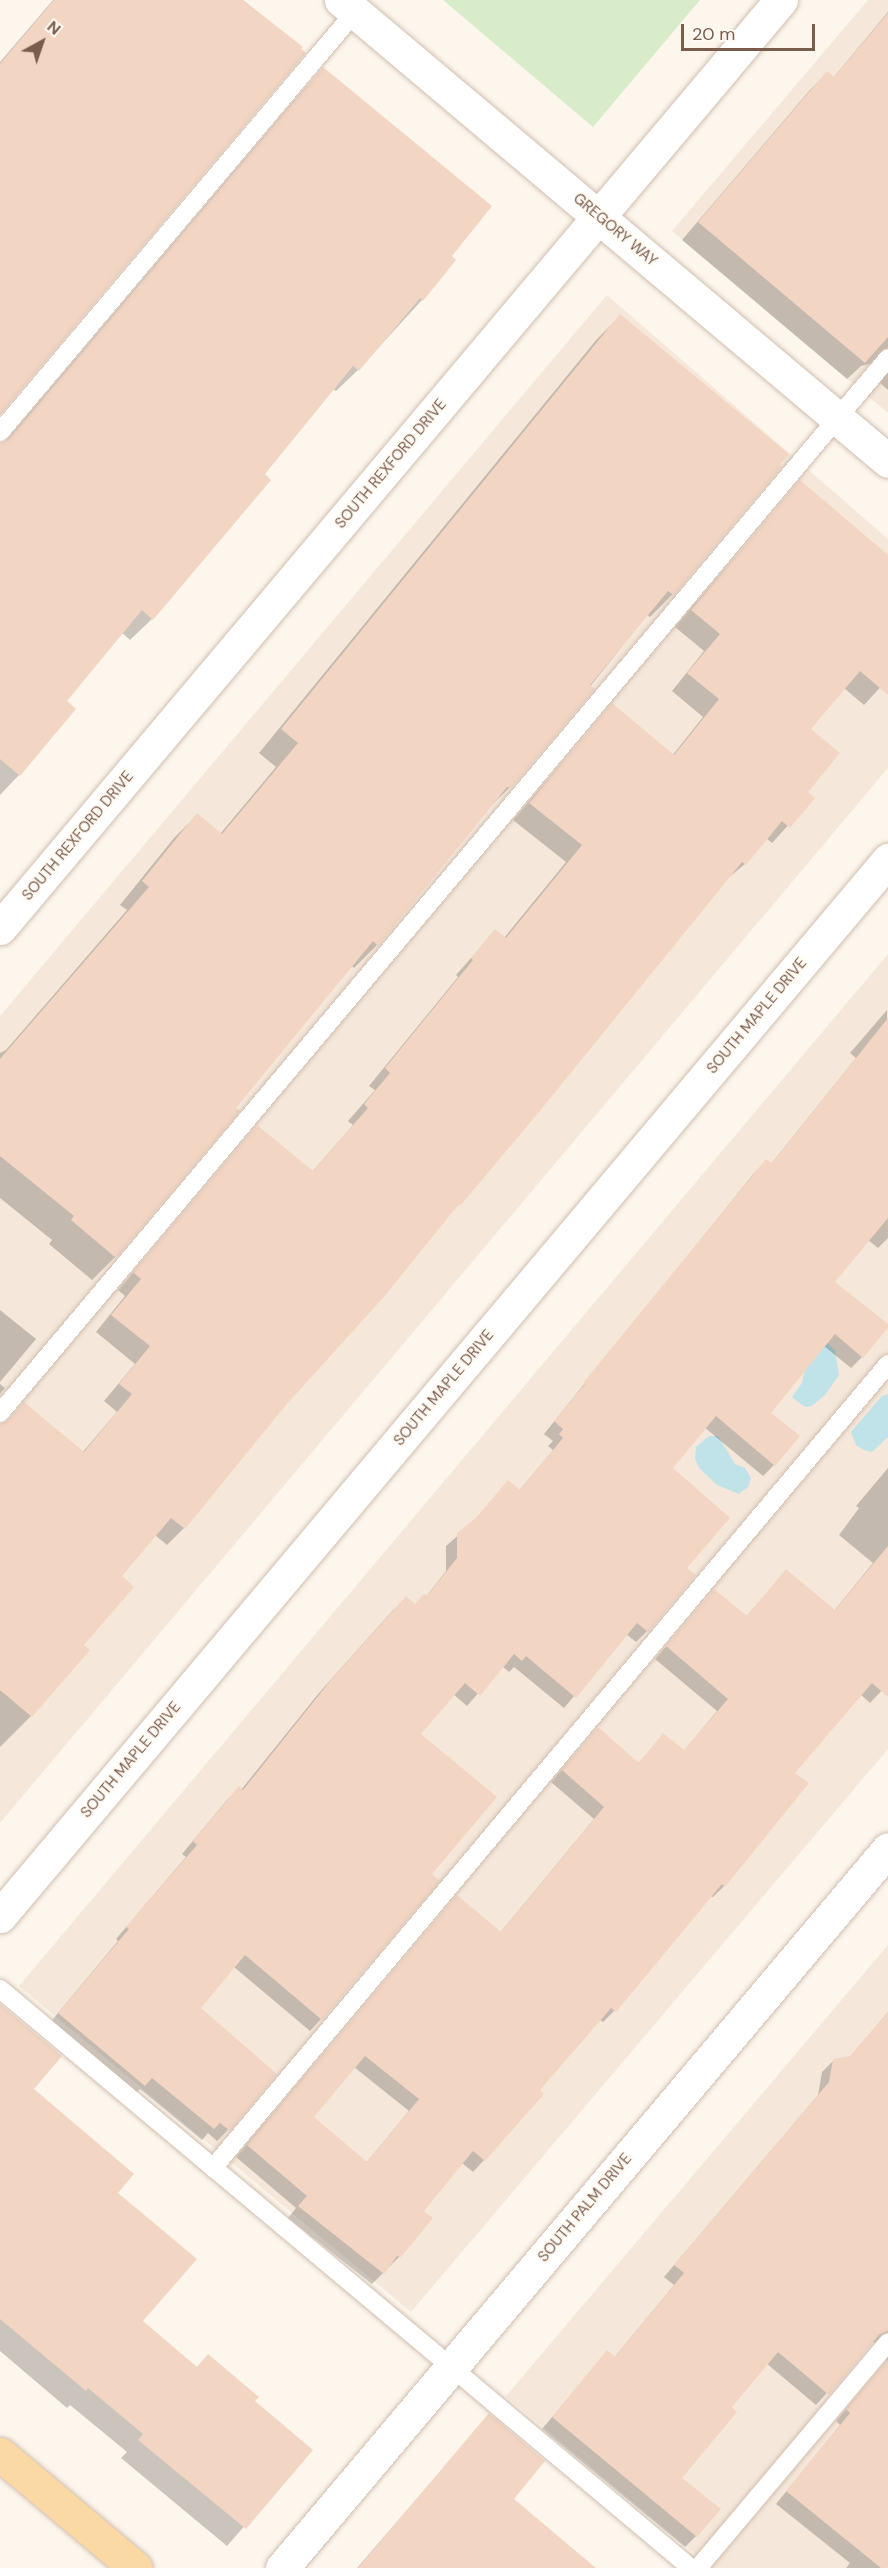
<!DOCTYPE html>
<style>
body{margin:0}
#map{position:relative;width:888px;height:2568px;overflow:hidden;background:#fdf6ec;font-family:"DM Sans",sans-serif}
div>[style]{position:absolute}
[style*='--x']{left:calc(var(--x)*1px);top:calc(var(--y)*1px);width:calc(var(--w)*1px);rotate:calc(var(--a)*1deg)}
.residential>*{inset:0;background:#f5e8da}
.green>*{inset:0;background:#d8ecc9}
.water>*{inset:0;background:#bfe3e8}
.shadow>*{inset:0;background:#0003}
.building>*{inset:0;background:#f3d5c3}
.roads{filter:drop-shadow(0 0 2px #d1beb0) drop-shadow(0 0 2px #d1beb0)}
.lane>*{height:18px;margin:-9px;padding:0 9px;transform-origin:9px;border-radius:9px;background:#fff}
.street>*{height:33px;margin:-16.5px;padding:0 16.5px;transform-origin:16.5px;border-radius:16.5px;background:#fff}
.primary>*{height:33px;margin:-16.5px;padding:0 16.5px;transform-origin:16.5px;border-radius:16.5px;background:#fbd9a5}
span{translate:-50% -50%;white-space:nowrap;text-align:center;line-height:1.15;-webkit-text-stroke:4.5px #fffaf3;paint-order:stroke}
.street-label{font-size:15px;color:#7a5c4d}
.north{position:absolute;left:12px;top:12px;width:60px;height:60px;-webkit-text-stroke:4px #fffaf3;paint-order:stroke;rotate:40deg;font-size:16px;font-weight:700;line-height:24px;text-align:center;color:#7a5c4d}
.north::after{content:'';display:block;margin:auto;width:21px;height:27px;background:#7a5c4d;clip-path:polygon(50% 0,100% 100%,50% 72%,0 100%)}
.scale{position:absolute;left:681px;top:24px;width:134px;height:27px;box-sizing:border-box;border:3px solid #7a5c4d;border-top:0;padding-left:8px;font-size:18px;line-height:21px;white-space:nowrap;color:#7a5c4d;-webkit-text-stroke:4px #fffaf3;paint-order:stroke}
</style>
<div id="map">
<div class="residential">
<i style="clip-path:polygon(868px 0,888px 0,888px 413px,672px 231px)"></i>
<i style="clip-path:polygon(607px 295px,888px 539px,888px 768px,0 1823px,0 1016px)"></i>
<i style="clip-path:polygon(888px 954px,888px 1749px,411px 2312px,19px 1986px)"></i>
<i style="clip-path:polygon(888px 1945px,888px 2568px,712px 2568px,506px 2396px)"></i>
</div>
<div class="green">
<i style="clip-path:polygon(443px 0,700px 0,593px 127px)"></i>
</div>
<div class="water">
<i style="clip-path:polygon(824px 1339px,835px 1351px,839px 1375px,825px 1395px,812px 1406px,805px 1407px,792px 1397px,802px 1383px,806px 1363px)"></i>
<i style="clip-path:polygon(888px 1394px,888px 1437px,872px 1452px,864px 1450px,856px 1445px,851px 1432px,882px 1396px)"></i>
<i style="clip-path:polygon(709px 1436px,718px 1436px,735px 1464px,745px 1468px,751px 1478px,748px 1487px,739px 1494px,717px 1485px,699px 1468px,695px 1459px,696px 1447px)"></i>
</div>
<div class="shadow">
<i style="clip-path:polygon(53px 0,243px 0,301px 47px,0 412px,0 62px)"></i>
<i style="clip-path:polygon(888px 12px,888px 390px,880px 383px,882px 372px,873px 363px,861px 366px,847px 379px,682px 240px,810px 90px,827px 73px,833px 78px)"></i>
<i style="clip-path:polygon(323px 69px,449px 256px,422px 300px,358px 370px,336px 391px,333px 389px,262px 475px,152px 619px,130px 640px,121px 632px,65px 701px,19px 775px,0 795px,0 444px,3px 444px,302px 91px)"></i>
<i style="clip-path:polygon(620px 316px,780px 466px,673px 594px,650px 617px,647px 615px,510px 787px,486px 811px,377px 945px,354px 968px,351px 965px,115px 1257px,92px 1280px,49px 1244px,52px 1240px,0 1198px,0 1053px,6px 1050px,127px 910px,120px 905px,174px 838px,197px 815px,220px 834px,276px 767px,259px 753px,597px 339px)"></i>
<i style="clip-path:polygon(800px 482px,888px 556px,888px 679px,864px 705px,844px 688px,809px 729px,806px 793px,813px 798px,772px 843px,766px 838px,745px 864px,727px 879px,459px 1204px,285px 1404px,184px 1528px,167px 1545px,155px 1535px,120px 1576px,82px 1645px,31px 1716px,0 1747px,0 1424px,4px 1425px,24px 1404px,82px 1453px,117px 1412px,104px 1401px,135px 1364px,96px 1332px,125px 1296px,118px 1290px,257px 1127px,312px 1172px,353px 1125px,348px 1121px,375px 1090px,369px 1086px,458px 977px,456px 975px,495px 931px,504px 938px,566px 862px,513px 820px,612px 705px,672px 756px,703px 717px,672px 691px,704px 651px,675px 627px)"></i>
<i style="clip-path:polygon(887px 1010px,888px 1238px,878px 1248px,868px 1240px,833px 1282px,862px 1357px,851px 1368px,824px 1346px,769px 1413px,774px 1465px,763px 1476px,704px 1427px,671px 1468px,685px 1568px,647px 1631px,636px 1642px,626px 1634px,564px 1708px,514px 1667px,509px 1672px,502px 1666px,467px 1706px,453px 1694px,419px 1734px,430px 1874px,321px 2019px,310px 2031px,234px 1967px,199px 2008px,228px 2130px,217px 2141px,208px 2133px,202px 2140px,140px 2089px,133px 2096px,48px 2025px,118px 1941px,116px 1939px,186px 1857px,182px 1854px,227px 1800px,239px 1788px,241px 1790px,319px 1693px,394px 1609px,414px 1605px,426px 1597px,446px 1571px,446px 1546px,471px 1524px,508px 1482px,519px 1491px,553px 1450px,548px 1446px,553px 1441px,544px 1434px,755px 1172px,766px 1161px,771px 1164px,856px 1058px,850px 1053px)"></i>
<i style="clip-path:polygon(0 1310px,36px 1339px,0 1382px)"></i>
<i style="clip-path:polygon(0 1384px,5px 1388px,0 1394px)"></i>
<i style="clip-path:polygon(evenodd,888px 1468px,888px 1684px,870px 1703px,860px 1694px,793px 1773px,724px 1886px,713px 1897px,710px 1896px,614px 2011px,603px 2022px,599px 2019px,538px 2091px,542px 2094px,484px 2160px,473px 2172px,462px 2163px,422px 2211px,400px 2256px,372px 2284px,288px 2218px,296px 2208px,236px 2157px,457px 1897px,500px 1933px,594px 1819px,551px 1782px,587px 1741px,638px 1764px,663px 1735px,683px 1752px,717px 1711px,655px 1659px,714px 1591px,746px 1617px,786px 1571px,834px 1611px,873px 1563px,839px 1535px,859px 1508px,856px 1506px,888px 1468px,354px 2067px,409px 2111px,366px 2163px,312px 2117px,354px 2067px)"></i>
<i style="clip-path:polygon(0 2006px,32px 2090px,116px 2193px,141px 2322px,196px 2368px,208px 2356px,253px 2401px,311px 2450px,227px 2546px,121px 2458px,127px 2452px,70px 2405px,67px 2408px,0 2351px)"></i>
<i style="clip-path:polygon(888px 2012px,888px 2568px,846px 2568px,850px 2563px,776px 2504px,840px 2425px,836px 2421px,886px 2362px,888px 2351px,883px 2344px,872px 2342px,816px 2405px,766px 2363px,729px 2407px,680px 2478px,696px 2536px,685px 2547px,542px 2429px,607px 2352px,614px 2358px,674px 2285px,664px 2277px,818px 2095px,822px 2072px,834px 2060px,850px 2057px)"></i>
<i style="clip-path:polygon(489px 2415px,511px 2499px,594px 2568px,357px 2568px)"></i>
</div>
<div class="building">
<i style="clip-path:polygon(54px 0,243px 0,303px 47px,301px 49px,306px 53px,0 415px,0 64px)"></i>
<i style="clip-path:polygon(888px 13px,888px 337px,865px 363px,698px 222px,827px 71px,834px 77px)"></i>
<i style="clip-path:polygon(323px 67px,492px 206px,452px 256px,456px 260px,423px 301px,420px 298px,359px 371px,353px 366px,265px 474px,271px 480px,153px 620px,142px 610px,67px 701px,76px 709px,20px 776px,0 759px,0 443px,9px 439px)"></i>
<i style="clip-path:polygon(620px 314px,789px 454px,780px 464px,782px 466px,674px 595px,668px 591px,590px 685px,595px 689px,511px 788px,507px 787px,378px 946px,373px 941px,236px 1108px,240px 1111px,116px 1258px,71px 1220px,74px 1216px,0 1156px,0 1059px,149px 887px,142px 881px,197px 813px,222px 834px,298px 743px,281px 729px)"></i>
<i style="clip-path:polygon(800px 480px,888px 555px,888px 695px,860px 671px,811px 729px,840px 753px,808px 792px,815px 798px,790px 828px,782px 821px,746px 865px,742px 862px,539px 1112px,460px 1206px,459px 1204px,383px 1298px,286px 1405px,185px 1529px,171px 1518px,122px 1576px,134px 1587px,84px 1645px,90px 1650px,32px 1717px,0 1690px,0 1424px,9px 1420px,24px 1402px,84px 1452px,132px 1394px,119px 1384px,150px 1346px,111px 1315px,141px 1279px,133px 1272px,257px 1125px,313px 1171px,368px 1108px,364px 1104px,390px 1073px,385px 1068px,473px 960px,471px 958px,495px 929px,506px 938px,582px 845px,529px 803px,612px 703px,674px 755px,719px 699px,687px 673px,720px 634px,691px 610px)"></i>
<i style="clip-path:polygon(888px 1018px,888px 1218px,835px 1282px,888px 1324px,888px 1328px,863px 1358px,835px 1334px,771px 1413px,800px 1436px,775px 1466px,716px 1416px,673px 1468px,730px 1518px,687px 1568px,696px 1575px,648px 1632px,637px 1623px,576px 1698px,526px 1656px,522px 1661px,514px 1654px,480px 1696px,465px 1683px,421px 1734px,497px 1797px,432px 1874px,440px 1881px,322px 2020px,245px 1955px,201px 2008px,277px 2074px,230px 2131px,220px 2123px,214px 2129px,152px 2078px,145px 2086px,58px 2013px,129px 1929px,126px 1927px,197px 1845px,193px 1841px,239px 1786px,243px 1790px,331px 1680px,406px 1596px,415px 1604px,424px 1594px,427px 1596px,457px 1558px,457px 1533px,476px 1518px,508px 1480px,520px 1490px,563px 1438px,559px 1434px,563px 1429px,554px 1421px,585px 1384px,583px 1383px,766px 1159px,772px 1163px)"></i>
<i style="clip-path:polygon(evenodd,888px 1546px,888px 1697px,872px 1683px,795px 1773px,809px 1783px,725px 1887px,722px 1884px,616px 2012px,611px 2008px,540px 2090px,544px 2094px,485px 2161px,473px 2151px,424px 2211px,433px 2218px,401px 2257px,397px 2256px,384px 2274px,298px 2206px,307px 2196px,247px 2145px,457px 1895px,501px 1932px,604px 1807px,562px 1770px,598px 1727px,639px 1763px,663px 1733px,684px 1750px,728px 1699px,666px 1646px,714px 1589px,747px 1616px,786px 1569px,835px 1610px,888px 1546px,365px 2056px,419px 2099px,367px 2162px,314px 2117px,365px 2056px)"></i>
<i style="clip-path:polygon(0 2004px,62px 2056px,34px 2089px,134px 2174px,118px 2193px,197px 2259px,143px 2321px,197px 2367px,208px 2354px,259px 2397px,255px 2401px,313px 2450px,246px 2529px,138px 2440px,143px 2434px,88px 2388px,86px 2391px,0 2319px)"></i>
<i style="clip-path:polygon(888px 2012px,888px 2331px,879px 2335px,829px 2395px,778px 2352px,732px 2407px,737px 2412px,682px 2478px,721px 2509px,697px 2537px,552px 2417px,607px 2350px,615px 2357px,684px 2273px,674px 2265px,829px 2082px,833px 2059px,850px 2056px)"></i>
<i style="clip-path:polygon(888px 2359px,888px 2568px,881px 2568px,786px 2491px,850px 2413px,846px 2409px)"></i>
<i style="clip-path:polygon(489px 2413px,545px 2461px,514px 2499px,596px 2568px,358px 2568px)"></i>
</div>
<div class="roads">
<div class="lane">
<i style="--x:0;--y:432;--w:550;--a:-49.79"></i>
<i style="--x:0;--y:1413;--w:1379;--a:-49.91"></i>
<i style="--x:0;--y:1989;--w:902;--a:39.96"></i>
<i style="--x:213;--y:2168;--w:1050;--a:-49.98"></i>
<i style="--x:698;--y:2568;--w:295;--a:-49.9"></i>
</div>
<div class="street">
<i style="--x:341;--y:0;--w:715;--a:40.12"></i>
<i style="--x:0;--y:928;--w:1213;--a:-49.92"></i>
<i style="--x:0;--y:1916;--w:1380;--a:-49.94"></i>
<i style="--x:282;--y:2568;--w:940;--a:-49.87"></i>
</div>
<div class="primary">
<i style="--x:0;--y:2454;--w:177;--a:40"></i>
</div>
</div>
<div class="street-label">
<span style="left:615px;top:230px;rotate:40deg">GREGORY WAY</span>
<span style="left:391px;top:464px;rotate:-50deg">SOUTH REXFORD DRIVE</span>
<span style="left:78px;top:836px;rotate:-50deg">SOUTH REXFORD DRIVE</span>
<span style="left:757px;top:1016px;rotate:-50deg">SOUTH MAPLE DRIVE</span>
<span style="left:444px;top:1388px;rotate:-50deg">SOUTH MAPLE DRIVE</span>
<span style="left:131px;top:1760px;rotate:-50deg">SOUTH MAPLE DRIVE</span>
<span style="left:585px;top:2208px;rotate:-50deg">SOUTH PALM DRIVE</span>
</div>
<div class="north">N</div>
<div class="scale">20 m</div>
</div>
